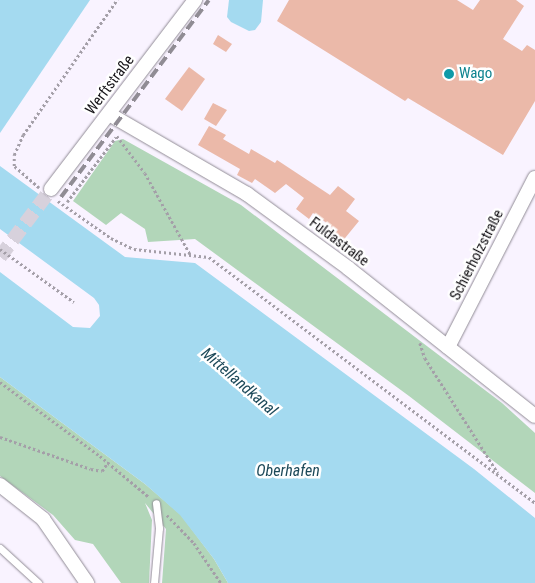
<!DOCTYPE html>
<meta charset="utf-8">
<style>
body{margin:0}
#map{position:relative;width:535px;height:583px;overflow:hidden;background:#f9f3ff;font-family:"Roboto Condensed",sans-serif}
div>[style]{position:absolute}
[style*='--x']{left:calc(var(--x)*1px);top:calc(var(--y)*1px);width:calc(var(--w)*1px);rotate:calc(var(--a)*1deg)}
.green>*{inset:0;background:#b2d6b9}
.water>*{inset:0;background:#a4daf0}
.building>*{inset:0;background:#ebb9a9}
.minor-tunnel>*{height:14px;margin-top:-7px;transform-origin:0;background:repeating-linear-gradient(90deg,#d7d1dc 0 14px,transparent 0 21px)}
.path>*{height:2.5px;margin-top:-1.25px;transform-origin:0;background:repeating-linear-gradient(90deg,#a49fa8 0 2.5px,transparent 0 5px)}
.roads{filter:drop-shadow(0 0 1px #918c96) drop-shadow(0 0 1px #918c96)}
.service>*{height:7px;margin:-3.5px;padding:0 3.5px;transform-origin:3.5px;border-radius:3.5px;background:#fff}
.minor>*{height:14px;margin:-7px;padding:0 7px;transform-origin:7px;border-radius:7px;background:#fff}
.rail>*{height:4px;margin-top:-2px;transform-origin:0;background:repeating-linear-gradient(90deg,#908c94 0 10px,transparent 0 15px)}
.dots>*{width:14px;height:14px;translate:-50% -50%;box-sizing:border-box;border:2px solid #fff;border-radius:50%}
span{translate:-50% -50%;white-space:nowrap;text-align:center;line-height:1.15;-webkit-text-stroke:5px #fff;paint-order:stroke}
.culture-label{font-size:15px;color:#0d838f}
.left{translate:0 -50%;text-align:left}
.street-label{font-size:15px;color:#151317}
.water-label{font-size:16px;color:#1c4959;font-style:italic}
</style>
<div id="map">
<div class="green">
<i style="clip-path:polygon(123px 139px,241px 205px,502px 403px,535px 433px,535px 493px,409px 396px,195px 239px,148px 242px,145px 229px,121px 213px,106px 225px,73px 201px,115px 141px)"></i>
<i style="clip-path:polygon(0 377px,145px 484px,181px 515px,214px 559px,228px 583px,162px 583px,166px 529px,145px 503px,152px 520px,149px 583px,121px 583px,93px 544px,75px 540px,53px 515px,0 476px)"></i>
</div>
<div class="water">
<i style="clip-path:polygon(0 0,90px 0,0 133px)"></i>
<i style="clip-path:polygon(229px 0,263px 0,261px 22px,255px 30px,249px 31px,231px 22px,227px 17px)"></i>
<i style="clip-path:polygon(0 166px,125px 257px,195px 263px,474px 469px,535px 518px,535px 583px,228px 583px,214px 559px,180px 515px,145px 484px,0 377px,0 272px,73px 327px,90px 328px,100px 316px,99px 305px,94px 298px,0 229px)"></i>
</div>
<div class="building">
<i style="clip-path:polygon(289px 0,457px 0,473px 10px,480px 0,516px 0,524px 6px,503px 39px,522px 51px,527px 45px,535px 50px,535px 101px,503px 155px,408px 98px,405px 101px,277px 21px)"></i>
<i style="clip-path:polygon(218px 35px,232px 44px,226px 52px,213px 44px)"></i>
<i style="clip-path:polygon(189px 67px,205px 79px,182px 111px,165px 99px)"></i>
<i style="clip-path:polygon(213px 103px,227px 110px,216px 126px,204px 119px)"></i>
<i style="clip-path:polygon(209px 126px,226px 135px,223px 139px,249px 154px,251px 149px,275px 163px,277px 160px,330px 195px,338px 186px,355px 199px,346px 211px,359px 221px,341px 243px,327px 233px,332px 227px,313px 213px,309px 219px,296px 209px,304px 198px,286px 184px,275px 193px,255px 179px,252px 183px,237px 175px,240px 169px,198px 145px)"></i>
</div>
<div class="minor-tunnel">
<i style="--x:0;--y:257;--w:85;--a:-53.1"></i>
</div>
<div class="path">
<i style="--x:117;--y:136;--w:46;--a:52.9"></i>
<i style="--x:145;--y:173;--w:93;--a:60.9"></i>
<i style="--x:39;--y:188;--w:33;--a:-139"></i>
<i style="--x:14;--y:166;--w:11;--a:-90"></i>
<i style="--x:14;--y:155;--w:22;--a:-66"></i>
<i style="--x:23;--y:135;--w:165;--a:-55.2"></i>
<i style="--x:58;--y:201;--w:65;--a:34.9"></i>
<i style="--x:111;--y:238;--w:25;--a:26"></i>
<i style="--x:134;--y:249;--w:75;--a:6.1"></i>
<i style="--x:209;--y:257;--w:408;--a:37"></i>
<i style="--x:67;--y:202;--w:81;--a:-53"></i>
<i style="--x:0;--y:249;--w:91;--a:35.6"></i>
<i style="--x:420;--y:343;--w:16;--a:72"></i>
<i style="--x:425;--y:358;--w:136;--a:57.6"></i>
<i style="--x:0;--y:382;--w:124;--a:36.5"></i>
<i style="--x:100;--y:456;--w:64;--a:39.9"></i>
<i style="--x:0;--y:437;--w:96;--a:19.4"></i>
<i style="--x:91;--y:469;--w:11;--a:10"></i>
<i style="--x:102;--y:471;--w:11;--a:-56"></i>
<i style="--x:167;--y:515;--w:39;--a:46"></i>
<i style="--x:194;--y:543;--w:48;--a:56"></i>
</div>
<div class="roads">
<div class="service">
<i style="--x:0;--y:548;--w:52;--a:42.6"></i>
<i style="--x:154;--y:583;--w:55;--a:-84.8"></i>
<i style="--x:159;--y:528;--w:25;--a:-97"></i>
</div>
<div class="minor">
<i style="--x:109;--y:114;--w:160;--a:30.1"></i>
<i style="--x:247;--y:194;--w:125;--a:36.2"></i>
<i style="--x:348;--y:268;--w:238;--a:38.4"></i>
<i style="--x:51;--y:189;--w:238;--a:-52.7"></i>
<i style="--x:448;--y:347;--w:190;--a:-62.8"></i>
<i style="--x:0;--y:485;--w:55;--a:38.3"></i>
<i style="--x:43;--y:519;--w:78;--a:55.5"></i>
</div>
</div>
<div class="rail">
<i style="--x:61;--y:197;--w:246;--a:-53.1"></i>
</div>
<div class="dots">
<i style="left:449px;top:74px;background:#0f9aa8"></i>
</div>
<div class="culture-label">
<span class="left" style="left:459px;top:74px">Wago</span>
</div>
<div class="street-label">
<span style="left:110px;top:85px;rotate:-53deg">Werftstraße</span>
<span style="left:339px;top:242px;rotate:37deg">Fuldastraße</span>
<span style="left:477px;top:255px;rotate:-63deg">Schierholzstraße</span>
</div>
<div class="water-label">
<span style="left:239px;top:382px;rotate:41deg">Mittellandkanal</span>
<span style="left:288px;top:471px">Oberhafen</span>
</div>
</div>
